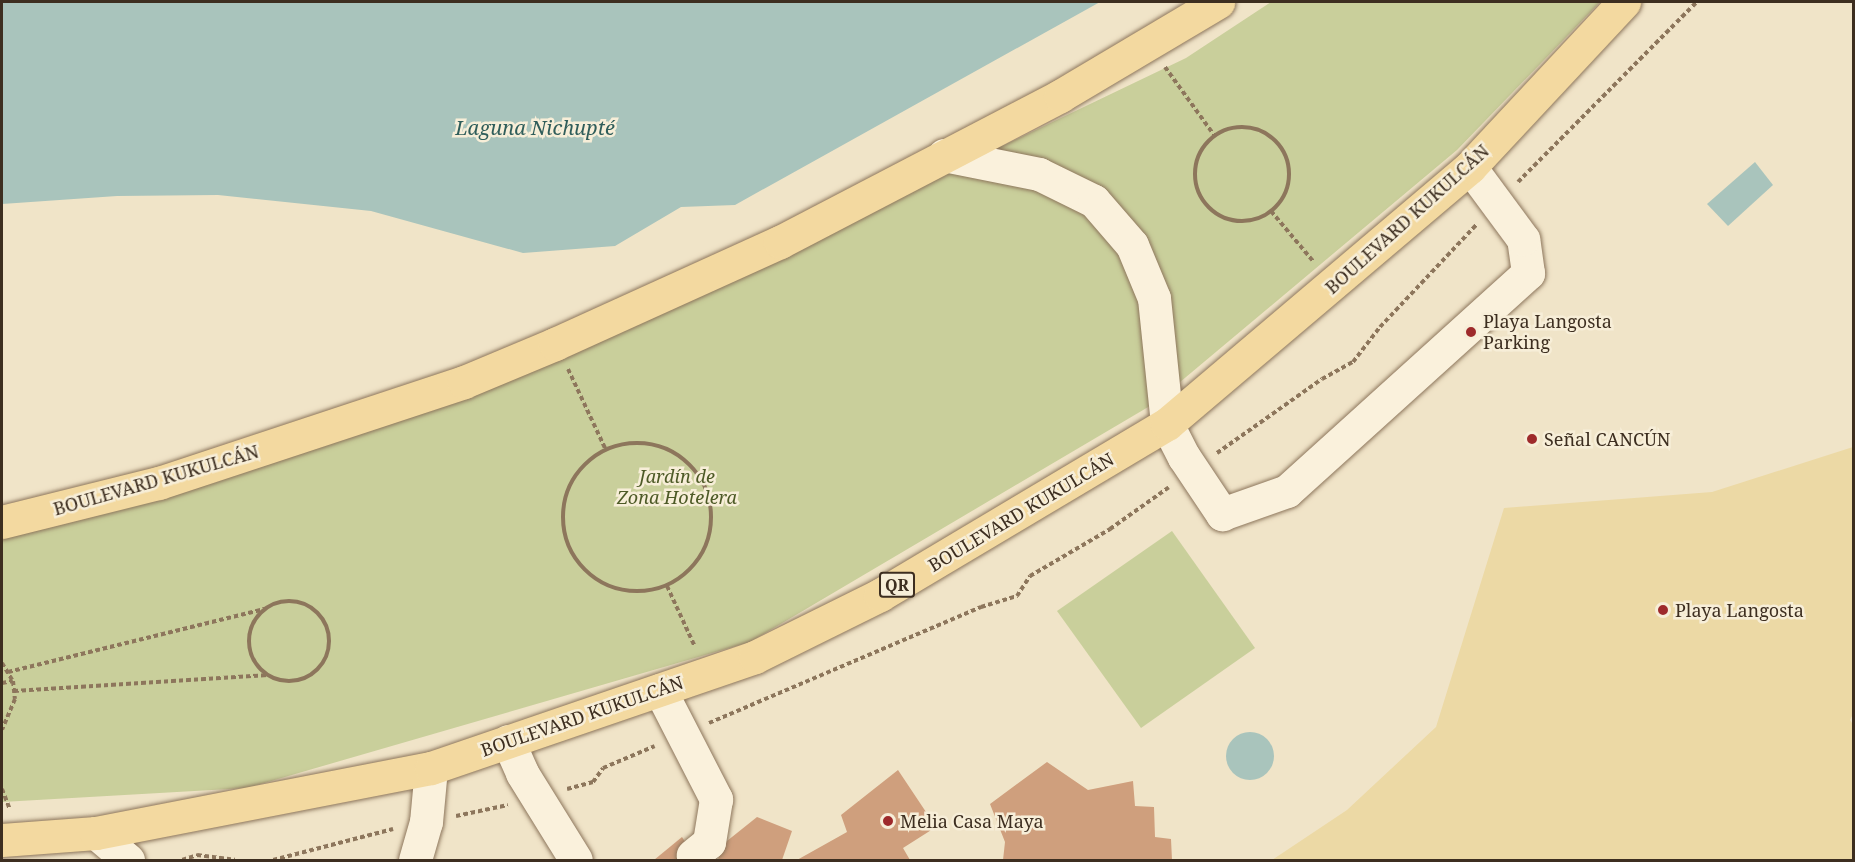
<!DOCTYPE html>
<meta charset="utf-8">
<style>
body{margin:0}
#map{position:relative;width:1855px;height:862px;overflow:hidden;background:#f0e4c8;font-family:"Noto Serif",serif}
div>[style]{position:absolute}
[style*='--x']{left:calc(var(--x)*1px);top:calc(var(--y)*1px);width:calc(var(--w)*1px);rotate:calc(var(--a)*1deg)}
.green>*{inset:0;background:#c9cf9b}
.sand>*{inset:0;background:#ecd9a5}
.water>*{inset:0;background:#a9c4bc}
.round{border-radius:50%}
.building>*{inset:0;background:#cf9f7d}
.path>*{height:4px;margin-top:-2px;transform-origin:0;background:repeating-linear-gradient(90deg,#8d765c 0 4.5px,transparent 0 7.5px)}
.path>.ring{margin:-2px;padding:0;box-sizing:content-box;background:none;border:4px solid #8d765c;border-radius:50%}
.roads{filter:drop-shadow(0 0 2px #8d765c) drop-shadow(0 0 2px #8d765c)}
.minor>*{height:33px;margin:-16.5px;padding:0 16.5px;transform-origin:16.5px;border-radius:16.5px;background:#faf1dc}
.major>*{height:33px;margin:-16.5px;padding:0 16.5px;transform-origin:16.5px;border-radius:16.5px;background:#f3d9a0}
.dots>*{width:16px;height:16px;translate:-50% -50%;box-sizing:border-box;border:3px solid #f7eed8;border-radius:50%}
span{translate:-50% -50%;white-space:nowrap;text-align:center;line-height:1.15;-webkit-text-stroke:5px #f7eed8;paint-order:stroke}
.shield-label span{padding:2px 4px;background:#f7eed8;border:2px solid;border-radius:4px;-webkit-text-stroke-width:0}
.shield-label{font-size:16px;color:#3d2e20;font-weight:700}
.street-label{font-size:18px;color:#3d2e20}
.poi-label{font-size:18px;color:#3d2e20}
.left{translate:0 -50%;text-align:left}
.park-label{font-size:18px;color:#4d5a26;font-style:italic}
.water-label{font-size:20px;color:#2f5d5a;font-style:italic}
.frame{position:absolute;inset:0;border:3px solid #3d2e20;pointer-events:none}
</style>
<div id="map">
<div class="green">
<i style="clip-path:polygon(1271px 2px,1600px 2px,1457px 150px,1155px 403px,750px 642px,247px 788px,2px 802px,2px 536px,618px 330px,1186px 58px)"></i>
<i style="clip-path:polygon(1172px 531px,1255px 648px,1141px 728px,1057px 611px)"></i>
</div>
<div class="sand">
<i style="clip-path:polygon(1853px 447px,1854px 712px,1850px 720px,1854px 726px,1853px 860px,1272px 860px,1347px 810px,1436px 727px,1504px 508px,1712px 492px)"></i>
</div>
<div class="water">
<i style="clip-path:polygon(2px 2px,1100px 2px,735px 205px,681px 207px,615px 246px,523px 253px,371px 211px,218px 195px,117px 196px,2px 204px)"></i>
<i style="clip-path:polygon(1755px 162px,1773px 185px,1728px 226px,1707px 204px)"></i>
<i class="round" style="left:1226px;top:732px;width:48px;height:48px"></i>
</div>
<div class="building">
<i style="clip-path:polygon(1047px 762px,1088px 790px,1133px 781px,1135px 806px,1154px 807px,1155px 837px,1171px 839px,1172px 860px,1003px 860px,1005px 842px,990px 804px)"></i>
<i style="clip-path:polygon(898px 770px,936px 827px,903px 848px,910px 860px,797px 860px,847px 832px,841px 815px)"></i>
<i style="clip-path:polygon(757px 817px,792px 831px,782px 860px,718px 860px,722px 845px)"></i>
<i style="clip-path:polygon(682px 837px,697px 860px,654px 860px)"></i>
</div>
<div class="path">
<i style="--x:1165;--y:67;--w:84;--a:54.2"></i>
<i class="ring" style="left:1195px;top:127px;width:90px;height:90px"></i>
<i style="--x:1518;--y:182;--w:254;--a:-45.2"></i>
<i style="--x:1271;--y:211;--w:65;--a:50"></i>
<i style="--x:568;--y:369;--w:89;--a:64.9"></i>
<i class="ring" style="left:563px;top:443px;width:144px;height:144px"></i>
<i style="--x:1217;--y:453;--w:128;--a:-35.2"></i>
<i style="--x:1322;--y:379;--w:35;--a:-29"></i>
<i style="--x:1353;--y:362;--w:44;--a:-52.4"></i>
<i style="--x:1380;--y:327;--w:141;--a:-46.7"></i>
<i style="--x:667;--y:586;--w:67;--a:65.3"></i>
<i class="ring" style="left:249px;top:601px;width:76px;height:76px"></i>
<i style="--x:2;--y:663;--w:21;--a:59"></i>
<i style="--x:13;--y:681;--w:18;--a:84"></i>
<i style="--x:15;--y:699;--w:33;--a:113"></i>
<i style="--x:8;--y:672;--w:265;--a:-13.8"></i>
<i style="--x:2;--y:683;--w:11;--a:-10"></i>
<i style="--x:14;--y:691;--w:254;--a:-3.6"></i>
<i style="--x:709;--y:723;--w:296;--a:-23.1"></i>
<i style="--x:981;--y:607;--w:38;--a:-17"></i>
<i style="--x:1017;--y:596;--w:24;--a:-57"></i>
<i style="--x:1030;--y:576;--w:93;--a:-30.4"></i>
<i style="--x:1110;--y:529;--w:72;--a:-35.4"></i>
<i style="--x:2;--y:789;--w:22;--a:69"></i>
<i style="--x:567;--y:789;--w:27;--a:-15"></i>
<i style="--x:593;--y:782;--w:17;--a:-54"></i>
<i style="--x:603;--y:768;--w:56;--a:-22.9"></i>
<i style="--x:456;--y:816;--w:53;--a:-11.9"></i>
<i style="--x:182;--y:860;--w:16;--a:-18"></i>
<i style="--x:197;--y:855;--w:38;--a:7"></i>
<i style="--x:273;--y:860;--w:124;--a:-14.5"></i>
</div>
<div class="roads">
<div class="minor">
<i style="--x:944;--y:155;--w:97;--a:11.3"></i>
<i style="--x:1039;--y:174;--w:61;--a:26.1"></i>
<i style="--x:1094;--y:201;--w:58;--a:49.2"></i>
<i style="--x:1132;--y:245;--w:57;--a:67.5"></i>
<i style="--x:1154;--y:298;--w:127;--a:84.1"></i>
<i style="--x:1167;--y:424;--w:37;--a:63"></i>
<i style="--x:1184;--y:457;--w:69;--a:56.3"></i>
<i style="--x:1222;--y:514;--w:69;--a:-19.5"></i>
<i style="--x:1287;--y:491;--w:325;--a:-42.1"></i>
<i style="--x:1528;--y:273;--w:34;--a:-98"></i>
<i style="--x:1523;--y:239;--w:89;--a:-126.4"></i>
<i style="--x:660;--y:690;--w:123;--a:62.8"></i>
<i style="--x:716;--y:799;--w:44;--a:99.2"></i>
<i style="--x:709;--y:842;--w:21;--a:141"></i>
<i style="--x:508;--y:741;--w:35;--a:66"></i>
<i style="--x:522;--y:773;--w:102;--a:58.2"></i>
<i style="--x:96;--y:833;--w:42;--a:40.2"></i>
<i style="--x:415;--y:860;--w:40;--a:-74"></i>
<i style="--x:426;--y:822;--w:54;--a:-84.7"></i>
</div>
<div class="major">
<i style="--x:2;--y:522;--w:162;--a:-14"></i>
<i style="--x:159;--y:483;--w:321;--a:-18.3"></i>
<i style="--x:464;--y:382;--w:99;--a:-22.7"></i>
<i style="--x:555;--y:344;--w:247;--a:-24.4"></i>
<i style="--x:780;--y:242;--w:316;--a:-27.5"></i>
<i style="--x:1060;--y:96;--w:184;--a:-30.7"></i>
<i style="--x:2;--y:840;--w:94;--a:-4.3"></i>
<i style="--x:96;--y:833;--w:341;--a:-11"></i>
<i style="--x:431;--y:768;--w:342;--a:-18.9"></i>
<i style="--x:755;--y:657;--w:140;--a:-26.4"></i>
<i style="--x:880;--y:595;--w:334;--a:-30.8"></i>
<i style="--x:1167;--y:424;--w:397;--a:-40.3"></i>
<i style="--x:1470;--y:167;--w:226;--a:-47"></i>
</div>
</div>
<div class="dots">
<i style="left:1471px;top:332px;background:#9e2a2b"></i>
<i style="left:1532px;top:439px;background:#9e2a2b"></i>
<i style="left:1663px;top:610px;background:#9e2a2b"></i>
<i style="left:888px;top:821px;background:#9e2a2b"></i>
</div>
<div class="shield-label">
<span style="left:897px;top:585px">QR</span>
</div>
<div class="street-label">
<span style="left:1407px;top:219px;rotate:-42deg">BOULEVARD KUKULCÁN</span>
<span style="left:156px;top:480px;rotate:-16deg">BOULEVARD KUKULCÁN</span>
<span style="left:1021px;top:512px;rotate:-31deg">BOULEVARD KUKULCÁN</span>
<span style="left:582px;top:716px;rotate:-19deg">BOULEVARD KUKULCÁN</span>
</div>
<div class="poi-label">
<span class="left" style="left:1483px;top:332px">Playa Langosta<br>Parking</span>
<span class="left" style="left:1544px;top:439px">Señal CANCÚN</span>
<span class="left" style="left:1675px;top:610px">Playa Langosta</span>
<span class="left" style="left:900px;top:821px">Melia Casa Maya</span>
</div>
<div class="park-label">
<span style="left:677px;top:487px">Jardín de<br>Zona Hotelera</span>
</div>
<div class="water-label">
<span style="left:535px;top:127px">Laguna Nichupté</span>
</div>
<div class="frame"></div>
</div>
